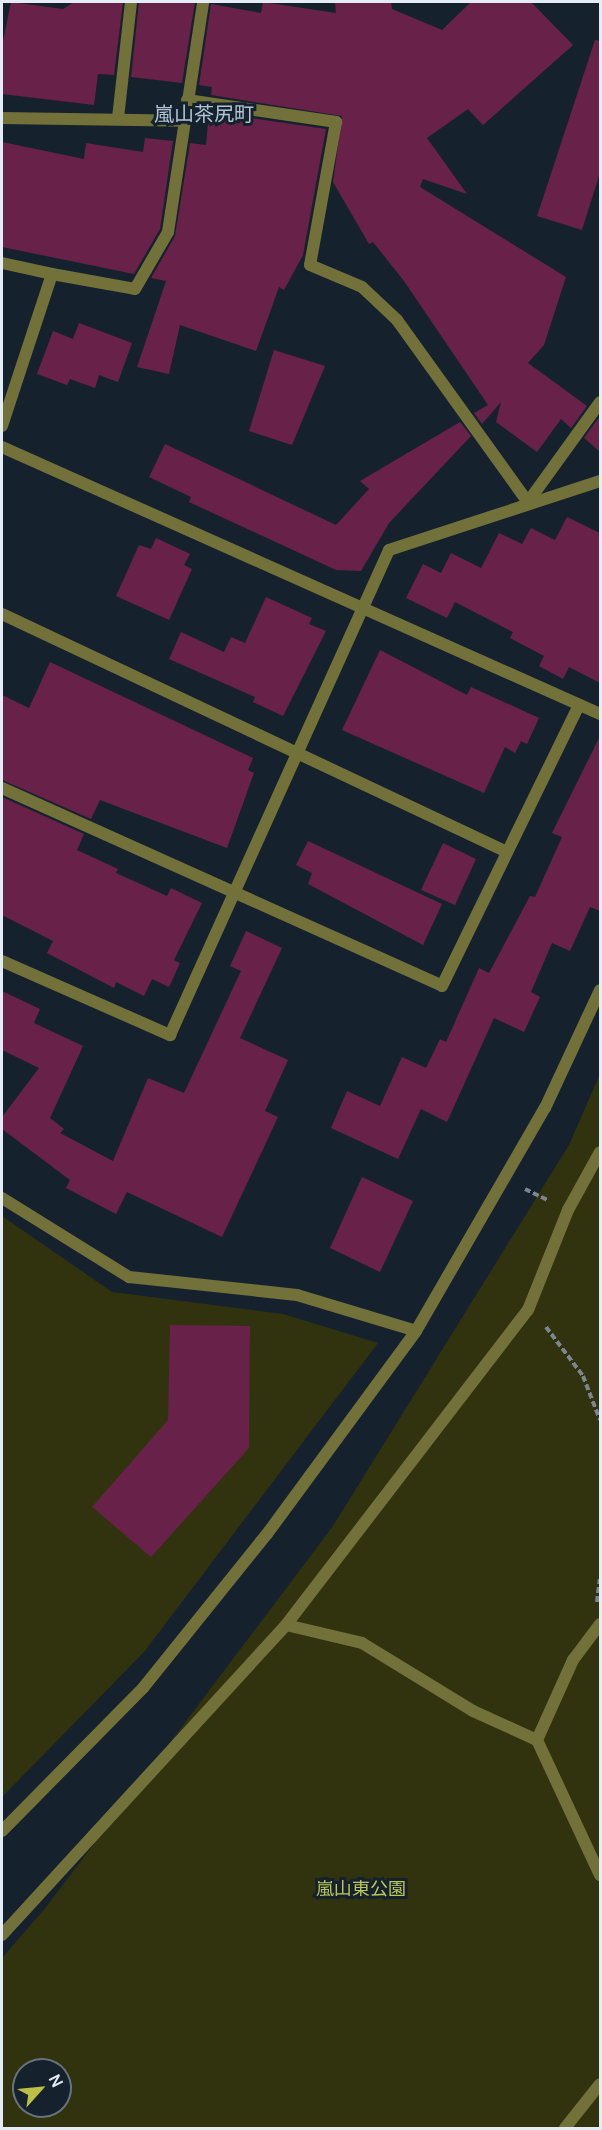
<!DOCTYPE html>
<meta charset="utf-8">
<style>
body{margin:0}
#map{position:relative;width:602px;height:2130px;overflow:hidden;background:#15222e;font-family:Manrope,"Noto Sans JP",sans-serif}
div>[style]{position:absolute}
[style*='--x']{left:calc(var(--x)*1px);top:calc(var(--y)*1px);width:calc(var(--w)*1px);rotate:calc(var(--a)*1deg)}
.green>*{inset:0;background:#30330e}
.building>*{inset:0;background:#682149}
.path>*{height:4px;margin-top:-2px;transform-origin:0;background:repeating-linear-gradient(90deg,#7a858f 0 6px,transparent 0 9px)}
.lane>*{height:12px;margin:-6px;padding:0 6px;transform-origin:6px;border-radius:6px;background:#717139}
.street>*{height:12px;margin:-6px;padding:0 6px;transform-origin:6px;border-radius:6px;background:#717139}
span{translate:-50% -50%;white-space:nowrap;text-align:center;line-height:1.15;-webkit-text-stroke:6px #15222e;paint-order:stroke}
.park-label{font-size:18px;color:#bec753}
.neighbourhood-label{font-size:20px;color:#b2c3d3}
.frame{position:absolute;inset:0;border:3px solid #e4edf5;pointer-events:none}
.north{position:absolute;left:12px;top:2058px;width:60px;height:60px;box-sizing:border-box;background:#15222e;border:2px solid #68737e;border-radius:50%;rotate:63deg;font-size:16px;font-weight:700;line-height:24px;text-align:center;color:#e4edf5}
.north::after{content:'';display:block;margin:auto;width:21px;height:27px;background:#bbc045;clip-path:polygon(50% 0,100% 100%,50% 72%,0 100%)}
</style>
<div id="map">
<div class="green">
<i style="clip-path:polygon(evenodd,600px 1074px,600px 2128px,2px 2128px,2px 1958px,47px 1906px,333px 1526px,569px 1145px,600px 1074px,24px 2070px,60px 2070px,60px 2106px,24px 2106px,24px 2070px)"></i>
<i style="clip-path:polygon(2px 1216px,112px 1292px,283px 1314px,378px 1343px,144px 1652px,2px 1797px)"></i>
</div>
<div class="building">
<i style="clip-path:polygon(11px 2px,63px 9px,74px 2px,123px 2px,114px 75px,98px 74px,94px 105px,2px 94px,2px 46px)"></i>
<i style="clip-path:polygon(139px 2px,195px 2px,182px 83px,131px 77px)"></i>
<i style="clip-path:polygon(263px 2px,336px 13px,335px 2px,391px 2px,392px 9px,442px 30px,471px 2px,531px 2px,573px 45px,483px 125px,468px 109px,427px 138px,467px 194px,423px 179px,420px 187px,566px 277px,544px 345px,528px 363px,587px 406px,571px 428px,561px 419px,537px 452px,496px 422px,501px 402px,482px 424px,474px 413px,488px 405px,404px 281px,373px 242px,369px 244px,333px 182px,342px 116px,211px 95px,212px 87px,199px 85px,211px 4px,261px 13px)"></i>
<i style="clip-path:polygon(595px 40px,600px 41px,600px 173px,582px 230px,537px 216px)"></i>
<i style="clip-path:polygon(209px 112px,326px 129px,303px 255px,284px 290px,279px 287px,256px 351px,180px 325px,169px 374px,137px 367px,166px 281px,151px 278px,175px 236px,190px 143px,206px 145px)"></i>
<i style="clip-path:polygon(145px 138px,173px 141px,160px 229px,134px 274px,2px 247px,2px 142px,84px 159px,86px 143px,143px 152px)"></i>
<i style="clip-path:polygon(79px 323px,132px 343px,118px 382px,99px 375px,95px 388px,70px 379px,67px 385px,37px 374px,53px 331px,73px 339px)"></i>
<i style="clip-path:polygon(274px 350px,325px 366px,292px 445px,249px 431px)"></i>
<i style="clip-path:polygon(600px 416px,600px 452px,584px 438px)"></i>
<i style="clip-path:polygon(460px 422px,471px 436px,389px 523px,361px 571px,336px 570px,189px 502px,191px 497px,149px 477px,165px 444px,336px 525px,369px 489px,360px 481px)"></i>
<i style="clip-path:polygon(567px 517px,600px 533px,600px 683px,569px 667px,563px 679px,539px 666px,544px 656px,510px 638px,513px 632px,455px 602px,447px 618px,406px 598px,423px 564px,441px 573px,451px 553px,481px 568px,499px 533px,522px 544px,531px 528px,555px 540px)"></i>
<i style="clip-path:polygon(156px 538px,190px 554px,184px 565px,192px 569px,169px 620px,116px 596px,139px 545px,151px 549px)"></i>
<i style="clip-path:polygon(266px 597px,312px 618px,309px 624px,326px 631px,283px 716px,253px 702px,255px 697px,169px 659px,181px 632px,224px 652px,231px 637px,245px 643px)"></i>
<i style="clip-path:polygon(380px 650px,467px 695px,471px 687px,539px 718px,527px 744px,521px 741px,515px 753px,505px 747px,484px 793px,342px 730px)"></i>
<i style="clip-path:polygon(50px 662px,253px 758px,248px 770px,254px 773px,227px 848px,100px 800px,91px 819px,2px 780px,2px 695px,29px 708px)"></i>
<i style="clip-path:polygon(600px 736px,600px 911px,590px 907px,570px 951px,552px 943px,531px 992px,540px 997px,524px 1032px,494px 1018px,447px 1122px,421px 1109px,398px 1159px,331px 1128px,347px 1091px,380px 1106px,402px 1057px,426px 1068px,440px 1039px,446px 1042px,479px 968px,489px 973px,530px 896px,535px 897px,562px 837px,552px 833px)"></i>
<i style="clip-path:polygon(2px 797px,84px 834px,77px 850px,118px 869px,116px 873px,167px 896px,171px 888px,202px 903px,174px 960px,180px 963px,169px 987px,152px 979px,144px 996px,116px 982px,114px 988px,47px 953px,53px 941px,2px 915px)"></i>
<i style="clip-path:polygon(308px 841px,442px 904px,423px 945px,308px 884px,312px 873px,296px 865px)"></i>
<i style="clip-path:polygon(443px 843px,476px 859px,455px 905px,421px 890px)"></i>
<i style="clip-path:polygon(246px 931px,282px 948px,240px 1038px,288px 1060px,265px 1111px,278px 1117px,222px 1237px,127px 1192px,116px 1214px,66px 1188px,70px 1180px,2px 1129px,2px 1117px,39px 1068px,2px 1050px,2px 991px,40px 1009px,34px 1023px,83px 1046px,50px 1118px,64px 1129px,60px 1133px,113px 1161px,148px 1078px,184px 1093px,241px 971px,230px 966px)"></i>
<i style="clip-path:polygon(362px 1177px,413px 1201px,380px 1272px,330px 1248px)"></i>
<i style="clip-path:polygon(170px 1325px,250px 1326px,249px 1448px,151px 1557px,92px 1507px,168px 1420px)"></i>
</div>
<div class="path">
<i style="--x:525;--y:1189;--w:25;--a:26"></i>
<i style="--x:546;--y:1327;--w:61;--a:52.9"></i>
<i style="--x:583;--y:1376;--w:47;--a:68.9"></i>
<i style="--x:597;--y:1602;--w:23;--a:-83"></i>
</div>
<div class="lane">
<i style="--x:187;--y:100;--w:151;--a:8.4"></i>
<i style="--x:336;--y:122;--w:145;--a:100.3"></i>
<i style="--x:310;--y:265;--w:56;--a:22.9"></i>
<i style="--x:362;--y:287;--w:48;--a:43.3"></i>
<i style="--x:397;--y:320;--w:224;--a:54.3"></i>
<i style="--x:528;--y:502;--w:123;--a:-54.2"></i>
<i style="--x:2;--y:118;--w:182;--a:0.9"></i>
<i style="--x:118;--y:118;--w:117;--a:-83.6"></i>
<i style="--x:2;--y:263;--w:51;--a:12.4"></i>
<i style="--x:2;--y:426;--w:160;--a:-71.8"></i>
<i style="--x:52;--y:274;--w:84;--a:10.2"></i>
<i style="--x:135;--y:289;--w:66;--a:-59.9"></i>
<i style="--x:168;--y:232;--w:233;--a:-81.3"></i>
<i style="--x:286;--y:1625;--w:78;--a:13.3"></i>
<i style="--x:362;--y:1643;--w:130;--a:31.5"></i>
<i style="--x:473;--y:1711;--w:70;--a:24.4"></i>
<i style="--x:537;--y:1740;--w:149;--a:65"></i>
<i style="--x:537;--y:1740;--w:88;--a:-65.8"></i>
<i style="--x:573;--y:1660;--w:45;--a:-53.1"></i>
<i style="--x:2;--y:1935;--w:420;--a:-47.5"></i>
<i style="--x:286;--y:1625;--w:397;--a:-52.5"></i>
<i style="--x:528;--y:1310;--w:108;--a:-68.2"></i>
<i style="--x:568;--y:1210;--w:66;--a:-61.1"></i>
<i style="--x:565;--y:2128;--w:56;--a:-51.5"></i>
</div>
<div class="street">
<i style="--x:2;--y:447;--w:655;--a:24.06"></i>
<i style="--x:2;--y:614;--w:558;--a:25.23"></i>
<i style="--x:2;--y:788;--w:482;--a:24.2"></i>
<i style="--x:442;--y:986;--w:313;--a:-64"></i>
<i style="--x:2;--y:961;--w:184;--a:23.8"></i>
<i style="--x:170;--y:1035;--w:532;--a:-65.7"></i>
<i style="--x:389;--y:550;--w:222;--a:-18.1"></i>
<i style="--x:2;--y:1198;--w:150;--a:31.9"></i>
<i style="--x:129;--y:1277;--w:169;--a:6.1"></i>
<i style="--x:297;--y:1295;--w:124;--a:16.8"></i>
<i style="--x:2;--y:1831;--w:201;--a:-45.4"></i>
<i style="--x:143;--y:1688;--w:198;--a:-51.2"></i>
<i style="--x:267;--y:1534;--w:252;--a:-53.7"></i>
<i style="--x:416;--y:1331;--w:258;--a:-60"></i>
<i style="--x:545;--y:1108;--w:130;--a:-65"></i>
</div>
<div class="park-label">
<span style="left:361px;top:1888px">嵐山東公園</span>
</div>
<div class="neighbourhood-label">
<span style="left:204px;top:113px">嵐山茶尻町</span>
</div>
<div class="frame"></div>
<div class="north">N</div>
</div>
